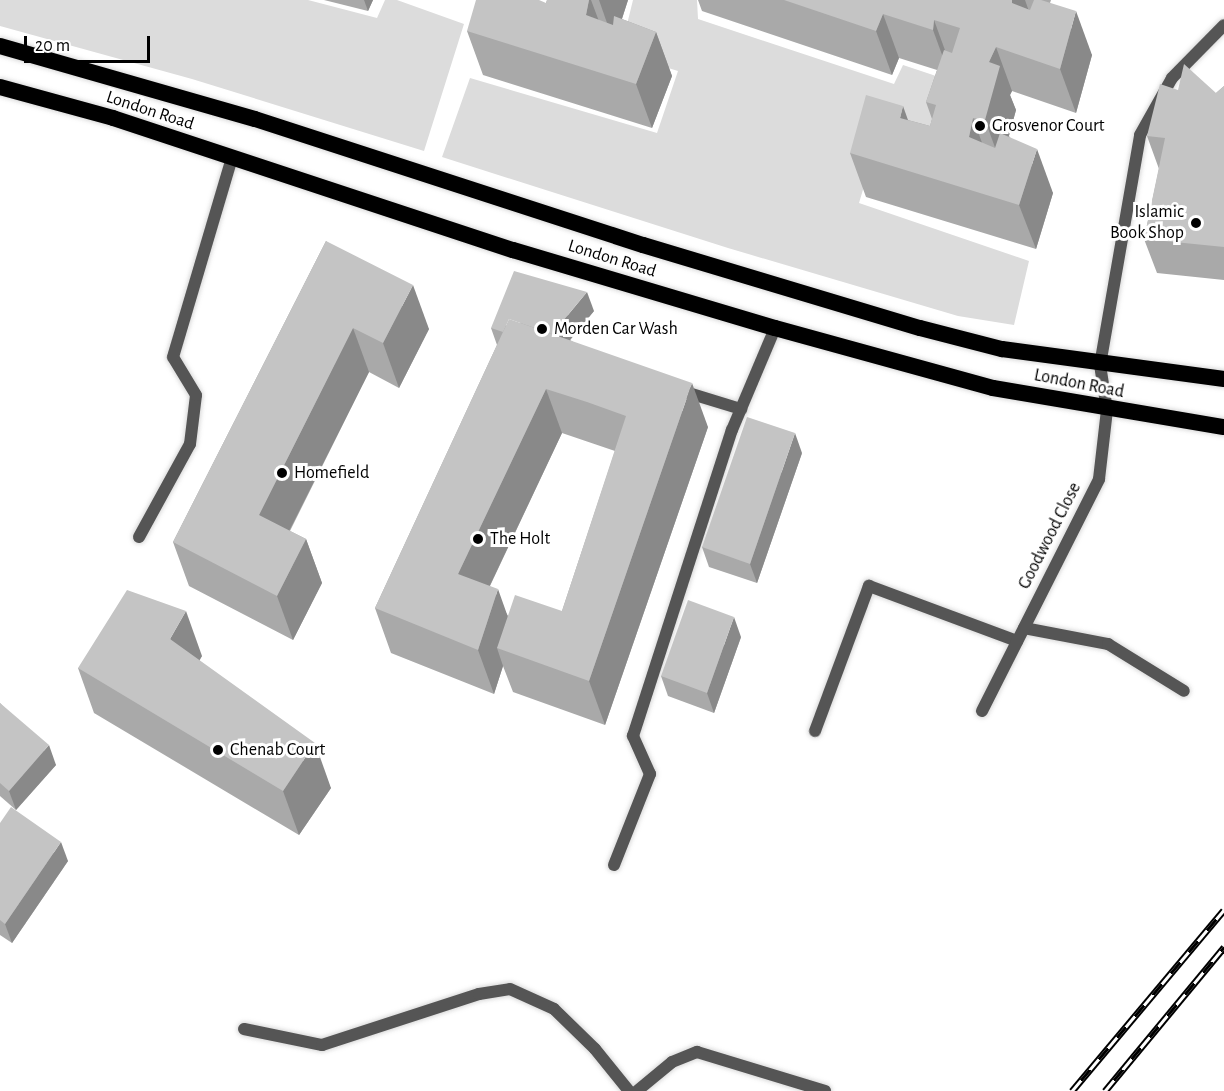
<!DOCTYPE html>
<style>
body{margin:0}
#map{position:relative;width:1224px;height:1091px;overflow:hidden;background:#fff;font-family:"Alegreya Sans",sans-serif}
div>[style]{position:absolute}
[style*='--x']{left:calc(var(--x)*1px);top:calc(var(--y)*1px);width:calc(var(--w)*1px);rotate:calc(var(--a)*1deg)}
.green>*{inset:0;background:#dcdcdc}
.roads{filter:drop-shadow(0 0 2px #dbdbdb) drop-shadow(0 0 2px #dbdbdb)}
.service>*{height:12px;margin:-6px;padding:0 6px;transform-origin:6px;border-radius:6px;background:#555}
.minor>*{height:12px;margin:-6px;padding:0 6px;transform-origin:6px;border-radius:6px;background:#555}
.trunk>*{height:16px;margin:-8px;padding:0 8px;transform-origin:8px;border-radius:8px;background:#000}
.rail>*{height:7px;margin-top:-3.5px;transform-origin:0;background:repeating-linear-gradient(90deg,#fff 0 14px,#000 0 28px);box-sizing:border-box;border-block:2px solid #000}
.wall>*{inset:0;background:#a9a9a9}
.shaded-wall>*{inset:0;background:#898989}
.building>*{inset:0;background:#c4c4c4}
.dots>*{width:16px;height:16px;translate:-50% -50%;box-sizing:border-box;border:3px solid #fff;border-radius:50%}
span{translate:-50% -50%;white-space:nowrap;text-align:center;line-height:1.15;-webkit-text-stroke:6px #fff;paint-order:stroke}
.street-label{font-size:18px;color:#000}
.poi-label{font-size:18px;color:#000}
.left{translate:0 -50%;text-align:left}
.right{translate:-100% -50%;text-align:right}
.scale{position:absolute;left:24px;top:36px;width:126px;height:27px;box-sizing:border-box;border:3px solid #000;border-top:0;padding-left:8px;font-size:18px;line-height:21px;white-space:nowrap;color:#000;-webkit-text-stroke:4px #fff;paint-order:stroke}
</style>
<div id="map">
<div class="green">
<i style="clip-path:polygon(0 0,308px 0,377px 18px,385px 0,397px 0,464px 24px,424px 151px,192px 79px,0 26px)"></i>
<i style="clip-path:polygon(633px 0,697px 0,698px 19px,894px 84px,903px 65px,957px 83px,935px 149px,880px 133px,859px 203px,1029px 261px,1014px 325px,958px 316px,728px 248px,442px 157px,470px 78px,657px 133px,678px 71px,620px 53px)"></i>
</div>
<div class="roads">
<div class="service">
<i style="--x:1100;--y:365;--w:233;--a:-80.1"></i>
<i style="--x:1140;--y:135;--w:65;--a:-60.7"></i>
<i style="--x:1172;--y:78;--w:74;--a:-45.5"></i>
<i style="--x:682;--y:391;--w:62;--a:17"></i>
<i style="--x:139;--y:537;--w:106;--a:-61.3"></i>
<i style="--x:190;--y:444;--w:49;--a:-83"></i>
<i style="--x:196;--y:395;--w:44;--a:-121.2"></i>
<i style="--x:173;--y:357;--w:208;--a:-73.5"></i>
<i style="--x:1024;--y:628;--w:86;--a:10.8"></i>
<i style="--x:1108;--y:644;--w:89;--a:31.7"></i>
<i style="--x:815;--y:731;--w:155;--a:-69.6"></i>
<i style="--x:869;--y:586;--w:158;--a:20.4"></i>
<i style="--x:614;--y:865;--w:98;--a:-68.4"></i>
<i style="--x:650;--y:774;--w:42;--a:-114.1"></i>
<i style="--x:633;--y:736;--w:322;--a:-72.1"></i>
<i style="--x:732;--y:430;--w:111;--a:-67.1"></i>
</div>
<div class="minor">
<i style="--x:982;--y:711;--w:260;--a:-63.2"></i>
<i style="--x:1099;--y:479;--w:69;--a:-83.4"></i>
<i style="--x:1107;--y:410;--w:46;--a:-98.8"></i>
<i style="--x:244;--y:1029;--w:80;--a:11.6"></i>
<i style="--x:322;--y:1045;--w:165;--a:-18"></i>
<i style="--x:479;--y:994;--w:31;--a:-9"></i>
<i style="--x:510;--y:989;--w:48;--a:24.4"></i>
<i style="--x:554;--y:1009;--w:57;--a:44.3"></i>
<i style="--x:595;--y:1049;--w:54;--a:51"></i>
<i style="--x:637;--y:1091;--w:45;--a:-39.6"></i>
<i style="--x:672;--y:1062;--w:27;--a:-22"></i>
<i style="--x:697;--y:1052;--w:134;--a:16.9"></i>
</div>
<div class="trunk">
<i style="--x:0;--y:46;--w:265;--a:16"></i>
<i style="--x:255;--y:119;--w:408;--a:18"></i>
<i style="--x:643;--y:245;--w:289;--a:16.7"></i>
<i style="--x:920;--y:328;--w:85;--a:14.4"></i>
<i style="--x:1002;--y:349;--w:224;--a:7.7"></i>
<i style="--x:0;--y:87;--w:117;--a:15.3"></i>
<i style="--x:113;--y:118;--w:421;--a:18.3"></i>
<i style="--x:513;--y:250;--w:273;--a:16.6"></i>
<i style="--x:775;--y:328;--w:226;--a:15.4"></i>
<i style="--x:993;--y:388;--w:234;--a:9.6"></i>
</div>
</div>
<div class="rail">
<i style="--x:1072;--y:1091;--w:236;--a:-50"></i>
<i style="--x:1105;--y:1091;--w:187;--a:-50.4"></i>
</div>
<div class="wall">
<i style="clip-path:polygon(324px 0,373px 0,368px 11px)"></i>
<i style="clip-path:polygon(547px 0,628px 0,622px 19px,656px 32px,672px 76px,652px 128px,483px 75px,467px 31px,546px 3px)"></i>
<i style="clip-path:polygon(698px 0,1051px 0,1050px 3px,1092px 55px,1076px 113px,1012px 91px,1010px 95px,1016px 110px,1009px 136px,1053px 193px,1036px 249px,866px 197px,850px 153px,908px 120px,930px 126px,932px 119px,926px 102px,937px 70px,899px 58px,892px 75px,702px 11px)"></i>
<i style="clip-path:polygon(1224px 86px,1224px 280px,1157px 273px,1144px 239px,1159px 169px,1147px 136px,1178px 90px,1216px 93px)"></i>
<i style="clip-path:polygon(326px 241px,429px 329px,399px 388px,369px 372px,290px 531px,306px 539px,322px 583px,293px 640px,189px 586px,173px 542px)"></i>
<i style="clip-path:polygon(evenodd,594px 311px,570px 340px,708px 427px,605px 725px,513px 692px,503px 666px,494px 694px,391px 653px,375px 608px,497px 345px,491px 328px,594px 311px,562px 433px,615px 451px,562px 611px,508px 616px,490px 586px,562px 433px)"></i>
<i style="clip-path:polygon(802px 453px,757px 583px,709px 567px,702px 547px)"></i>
<i style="clip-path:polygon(741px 637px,714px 713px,668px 696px,661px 676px)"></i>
<i style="clip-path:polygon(202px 656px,199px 660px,331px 788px,299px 835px,94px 713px,78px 668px)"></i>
<i style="clip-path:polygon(0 703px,56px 765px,16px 810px,0 796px)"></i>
<i style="clip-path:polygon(0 823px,68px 861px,12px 943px,0 935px)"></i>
</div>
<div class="shaded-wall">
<i style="clip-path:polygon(364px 0,373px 0,368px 11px)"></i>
<i style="clip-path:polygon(589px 0,591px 0,606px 40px,586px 15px)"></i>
<i style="clip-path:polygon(599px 0,628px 0,614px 43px)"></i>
<i style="clip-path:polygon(1012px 0,1025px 0,1033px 23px,1012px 3px)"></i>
<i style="clip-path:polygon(1076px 11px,1092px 55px,1076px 113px,1060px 69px)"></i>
<i style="clip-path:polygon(883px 14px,899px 58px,892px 75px,876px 31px)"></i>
<i style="clip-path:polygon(934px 20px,950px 64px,949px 74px,933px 30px)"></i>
<i style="clip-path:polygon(656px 32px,672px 76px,652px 128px,636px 84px)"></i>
<i style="clip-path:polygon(996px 47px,1012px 91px,1010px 95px,1016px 110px,1001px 164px,985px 120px,989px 62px)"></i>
<i style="clip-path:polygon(903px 106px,919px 151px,900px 118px)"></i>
<i style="clip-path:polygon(973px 118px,989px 162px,969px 137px)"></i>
<i style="clip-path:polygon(1037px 149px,1053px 193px,1036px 249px,1019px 205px)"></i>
<i style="clip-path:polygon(413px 285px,429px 329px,399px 388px,383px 343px)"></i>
<i style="clip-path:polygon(587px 292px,594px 311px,551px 363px,544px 344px)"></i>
<i style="clip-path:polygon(353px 328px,369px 372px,275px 559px,259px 515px)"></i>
<i style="clip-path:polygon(692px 383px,708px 427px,605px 725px,589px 681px)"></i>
<i style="clip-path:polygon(546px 389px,562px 433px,474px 619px,458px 574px)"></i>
<i style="clip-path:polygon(795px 433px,802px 453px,757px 583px,750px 564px)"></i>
<i style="clip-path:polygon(306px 539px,322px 583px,293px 640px,277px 596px)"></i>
<i style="clip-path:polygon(498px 589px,514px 634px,497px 648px,503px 666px,494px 694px,478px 650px)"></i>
<i style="clip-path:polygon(186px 611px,202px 656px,186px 684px,170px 639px)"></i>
<i style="clip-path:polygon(734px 617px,741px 637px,714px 713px,707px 693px)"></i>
<i style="clip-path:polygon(315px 743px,331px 788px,299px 835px,283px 791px)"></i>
<i style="clip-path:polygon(49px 745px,56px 765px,16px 810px,9px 791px)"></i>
<i style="clip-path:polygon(61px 842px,68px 861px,12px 943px,5px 924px)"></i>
</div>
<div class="building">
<i style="clip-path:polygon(476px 0,539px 0,546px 3px,547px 0,589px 0,586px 15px,613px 25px,614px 16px,656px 32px,636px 84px,467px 31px)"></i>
<i style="clip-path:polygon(784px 0,1012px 0,1012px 3px,1030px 10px,1034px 0,1041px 0,1076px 11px,1060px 69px,996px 47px,989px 62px,1000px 66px,985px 120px,973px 118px,969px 137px,995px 148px,1000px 133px,1037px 149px,1019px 205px,850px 153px,866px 95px,903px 106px,900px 118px,930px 126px,936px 105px,926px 102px,944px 50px,952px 53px,960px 28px,934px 20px,933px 30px,883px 14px,876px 31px)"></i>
<i style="clip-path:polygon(1184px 64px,1216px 93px,1224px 86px,1224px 247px,1144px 239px,1165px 138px,1147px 136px,1160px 84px,1178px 90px)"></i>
<i style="clip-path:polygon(326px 241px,413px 285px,383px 343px,353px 328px,259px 515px,306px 539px,277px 596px,173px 542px)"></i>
<i style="clip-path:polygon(514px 271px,587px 292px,552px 334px,509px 319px,503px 332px,491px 328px)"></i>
<i style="clip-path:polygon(509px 319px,692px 383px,589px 681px,497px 648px,515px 595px,562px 611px,626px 416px,587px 402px,546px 389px,458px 574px,498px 589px,478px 650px,375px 608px)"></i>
<i style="clip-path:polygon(747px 417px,795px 433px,750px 564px,702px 547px)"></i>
<i style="clip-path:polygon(127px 590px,186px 611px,170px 639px,315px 743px,283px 791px,78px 668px)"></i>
<i style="clip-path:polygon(688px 600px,734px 617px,707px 693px,661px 676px)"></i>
<i style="clip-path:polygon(0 703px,49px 745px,9px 791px,0 783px)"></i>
<i style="clip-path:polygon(11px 807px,61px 842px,5px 924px,0 920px,0 823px)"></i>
</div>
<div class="dots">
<i style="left:980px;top:126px;background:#000"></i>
<i style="left:1196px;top:223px;background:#000"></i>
<i style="left:542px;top:329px;background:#000"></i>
<i style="left:282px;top:473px;background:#000"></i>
<i style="left:478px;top:539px;background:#000"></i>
<i style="left:218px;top:750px;background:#000"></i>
</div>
<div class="street-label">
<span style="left:150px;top:111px;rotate:18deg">London Road</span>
<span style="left:612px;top:259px;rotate:17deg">London Road</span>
<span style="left:1079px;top:384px;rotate:11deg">London Road</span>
<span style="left:1050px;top:536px;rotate:-63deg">Goodwood Close</span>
</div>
<div class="poi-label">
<span class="left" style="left:992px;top:126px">Grosvenor Court</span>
<span class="right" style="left:1184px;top:223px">Islamic<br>Book Shop</span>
<span class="left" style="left:554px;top:329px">Morden Car Wash</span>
<span class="left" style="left:294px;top:473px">Homefield</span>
<span class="left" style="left:490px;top:539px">The Holt</span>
<span class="left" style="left:230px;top:750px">Chenab Court</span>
</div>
<div class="scale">20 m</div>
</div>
